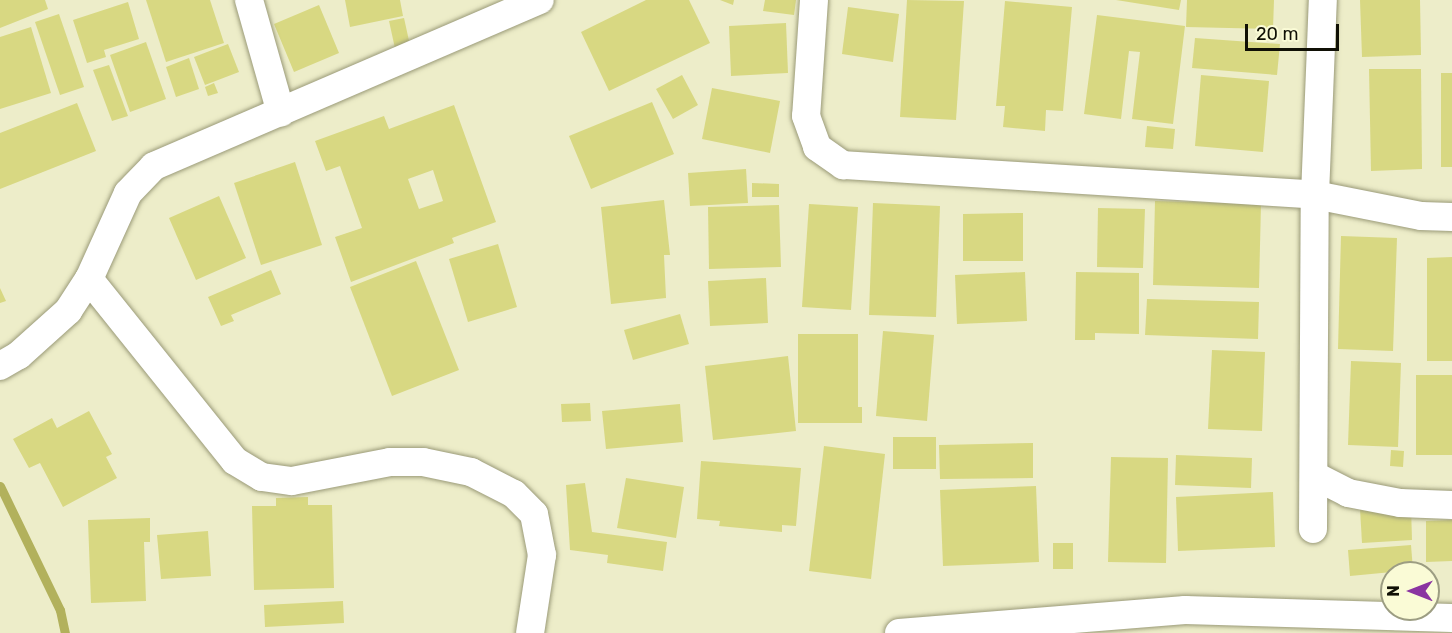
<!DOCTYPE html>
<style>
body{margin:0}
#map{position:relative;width:1452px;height:633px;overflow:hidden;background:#ededc9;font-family:Rubik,sans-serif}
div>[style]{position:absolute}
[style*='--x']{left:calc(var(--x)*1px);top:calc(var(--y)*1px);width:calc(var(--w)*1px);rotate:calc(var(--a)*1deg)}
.stream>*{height:9px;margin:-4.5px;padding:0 4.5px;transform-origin:4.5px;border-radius:4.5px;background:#b2b15c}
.building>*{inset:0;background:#d8d882}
.roads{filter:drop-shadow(0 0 2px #9a9a78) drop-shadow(0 0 2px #9a9a78)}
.minor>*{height:28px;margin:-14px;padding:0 14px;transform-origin:14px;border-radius:14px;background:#fff}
span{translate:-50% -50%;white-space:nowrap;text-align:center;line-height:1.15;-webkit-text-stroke:6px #fafbd6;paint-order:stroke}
.north{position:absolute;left:1380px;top:561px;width:60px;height:60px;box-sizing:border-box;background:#fafbd6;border:2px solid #9c9d82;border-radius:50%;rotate:270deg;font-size:16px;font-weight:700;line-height:24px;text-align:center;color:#101005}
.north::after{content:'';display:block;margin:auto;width:21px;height:27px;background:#8a34a1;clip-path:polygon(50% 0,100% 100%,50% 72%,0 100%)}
.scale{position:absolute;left:1245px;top:24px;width:94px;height:27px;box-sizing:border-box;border:3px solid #101005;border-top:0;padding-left:8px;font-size:18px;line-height:21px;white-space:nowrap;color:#101005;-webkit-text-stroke:4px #fafbd6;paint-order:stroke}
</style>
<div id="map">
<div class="stream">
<i style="--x:0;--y:486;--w:138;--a:64.2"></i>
<i style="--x:60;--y:610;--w:24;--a:78"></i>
</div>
<div class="building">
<i style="clip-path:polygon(0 0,45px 0,48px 9px,0 28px)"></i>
<i style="clip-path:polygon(146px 0,210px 0,224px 43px,166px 62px)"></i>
<i style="clip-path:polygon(345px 0,400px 0,403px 16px,350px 27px)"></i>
<i style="clip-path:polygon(646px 0,689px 0,710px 43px,609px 91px,581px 32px)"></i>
<i style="clip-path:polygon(720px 0,734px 0,733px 5px)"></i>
<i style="clip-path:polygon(765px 0,796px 0,794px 15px,763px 11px)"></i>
<i style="clip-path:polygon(907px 0,964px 1px,956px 120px,900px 117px)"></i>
<i style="clip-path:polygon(1116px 0,1181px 0,1179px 10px)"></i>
<i style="clip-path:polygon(1187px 0,1274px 0,1273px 29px,1186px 27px)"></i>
<i style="clip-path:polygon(1360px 0,1420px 0,1421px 55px,1362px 57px)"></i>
<i style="clip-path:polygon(1005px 1px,1072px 7px,1063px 111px,1046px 110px,1045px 131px,1003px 127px,1005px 106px,996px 106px)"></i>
<i style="clip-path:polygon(128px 2px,139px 39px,104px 50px,106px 57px,87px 63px,73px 20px)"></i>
<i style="clip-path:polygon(319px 5px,339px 53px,294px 72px,274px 24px)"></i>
<i style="clip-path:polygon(848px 7px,899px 14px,893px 62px,842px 54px)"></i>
<i style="clip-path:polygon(59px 14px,84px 87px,60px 95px,35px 22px)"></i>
<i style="clip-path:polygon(1097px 15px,1185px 26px,1173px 124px,1132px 119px,1140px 52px,1129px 51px,1121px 119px,1084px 114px)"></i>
<i style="clip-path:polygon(404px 18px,411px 50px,396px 53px,389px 21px)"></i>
<i style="clip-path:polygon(786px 23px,788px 73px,731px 76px,729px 26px)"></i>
<i style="clip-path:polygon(31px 27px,51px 93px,0 109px,0 37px)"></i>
<i style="clip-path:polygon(1195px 38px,1280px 44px,1277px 75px,1192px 68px)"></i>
<i style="clip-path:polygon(146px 42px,166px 99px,130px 112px,110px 55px)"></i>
<i style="clip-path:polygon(228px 44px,239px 72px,205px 85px,194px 57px)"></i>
<i style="clip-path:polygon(189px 58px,199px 89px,176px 97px,166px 67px)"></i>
<i style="clip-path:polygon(109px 65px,128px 116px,112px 121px,93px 70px)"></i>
<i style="clip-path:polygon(1369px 69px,1421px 69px,1422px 169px,1371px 171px)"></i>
<i style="clip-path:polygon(1441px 73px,1452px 73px,1452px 167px,1441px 167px)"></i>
<i style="clip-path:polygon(682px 75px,698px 105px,673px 119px,656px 89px)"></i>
<i style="clip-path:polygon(1201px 75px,1269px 81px,1263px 152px,1195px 146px)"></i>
<i style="clip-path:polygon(214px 83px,218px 93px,208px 96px,205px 87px)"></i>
<i style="clip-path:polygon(712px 88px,780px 101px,770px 153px,702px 139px)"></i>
<i style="clip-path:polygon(652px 102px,674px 154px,591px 189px,569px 136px)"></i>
<i style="clip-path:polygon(77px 103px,96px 151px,0 189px,0 133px)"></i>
<i style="clip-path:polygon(evenodd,454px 105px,496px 222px,452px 238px,454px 243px,351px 282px,335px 237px,362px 228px,340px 166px,326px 171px,315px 141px,384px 116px,389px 129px,454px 105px,433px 170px,443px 201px,419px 209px,408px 179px,433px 170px)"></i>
<i style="clip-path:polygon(1147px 126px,1175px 129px,1173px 149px,1145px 147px)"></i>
<i style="clip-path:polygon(295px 162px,322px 245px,261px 265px,234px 183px)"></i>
<i style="clip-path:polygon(746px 169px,748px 203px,690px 206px,688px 173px)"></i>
<i style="clip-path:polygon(752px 183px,779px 184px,779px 197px,752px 197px)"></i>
<i style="clip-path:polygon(219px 196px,246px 258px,196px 280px,169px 218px)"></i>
<i style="clip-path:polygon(664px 200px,670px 255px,664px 255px,666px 298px,611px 304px,601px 207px)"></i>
<i style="clip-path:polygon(1155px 201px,1261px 204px,1259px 288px,1153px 285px)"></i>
<i style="clip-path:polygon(873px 203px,940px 206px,936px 317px,869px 315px)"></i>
<i style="clip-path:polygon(809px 204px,858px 207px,851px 310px,802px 307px)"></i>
<i style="clip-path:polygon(779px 205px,781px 267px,709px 269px,708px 207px)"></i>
<i style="clip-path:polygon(1098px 208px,1145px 209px,1143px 268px,1097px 267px)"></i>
<i style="clip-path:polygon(1023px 213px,1023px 261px,963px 261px,963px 214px)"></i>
<i style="clip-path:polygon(1341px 236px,1397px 238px,1393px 351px,1338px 349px)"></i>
<i style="clip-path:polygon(498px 244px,517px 307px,468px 322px,449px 259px)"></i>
<i style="clip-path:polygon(1452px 257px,1452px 361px,1427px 361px,1427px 258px)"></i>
<i style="clip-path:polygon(416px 261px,459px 370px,392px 396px,350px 287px)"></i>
<i style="clip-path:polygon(271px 270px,281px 294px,231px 315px,234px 321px,221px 326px,208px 297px)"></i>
<i style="clip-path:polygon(1025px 272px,1027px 321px,957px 324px,955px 275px)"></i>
<i style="clip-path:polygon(1076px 272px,1139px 273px,1139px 334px,1095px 333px,1095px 340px,1075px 340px)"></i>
<i style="clip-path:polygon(766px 278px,768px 323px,710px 326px,708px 281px)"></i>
<i style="clip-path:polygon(0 288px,6px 301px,0 303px)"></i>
<i style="clip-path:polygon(1147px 299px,1259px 302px,1258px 339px,1145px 335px)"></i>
<i style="clip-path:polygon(680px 314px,689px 344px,633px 360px,624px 330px)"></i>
<i style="clip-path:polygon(883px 331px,934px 335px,927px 421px,876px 416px)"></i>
<i style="clip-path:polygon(798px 334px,858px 334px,858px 407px,862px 407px,862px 423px,798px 423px)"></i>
<i style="clip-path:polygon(1212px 350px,1265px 352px,1262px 431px,1208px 429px)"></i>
<i style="clip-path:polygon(788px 356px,796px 431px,713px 440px,705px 366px)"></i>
<i style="clip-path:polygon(1351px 361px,1401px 363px,1398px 447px,1348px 445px)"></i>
<i style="clip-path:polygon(1416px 375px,1452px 375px,1452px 455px,1416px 455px)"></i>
<i style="clip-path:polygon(590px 403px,591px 421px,562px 422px,561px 404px)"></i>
<i style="clip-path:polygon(680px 404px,683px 442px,606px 449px,602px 411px)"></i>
<i style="clip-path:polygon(89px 411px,112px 454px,106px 457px,117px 478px,63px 507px,40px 463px,29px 468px,13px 439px,52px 418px,57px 428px)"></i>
<i style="clip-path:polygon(893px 437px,936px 437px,936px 469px,893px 469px)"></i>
<i style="clip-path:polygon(1033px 443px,1033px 478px,940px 479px,939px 445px)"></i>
<i style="clip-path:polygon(824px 446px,885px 454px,871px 579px,809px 571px)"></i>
<i style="clip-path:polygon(1391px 450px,1404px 451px,1403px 467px,1390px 466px)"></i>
<i style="clip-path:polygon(1176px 455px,1252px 458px,1251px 488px,1175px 485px)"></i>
<i style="clip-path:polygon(1111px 457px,1168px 458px,1166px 563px,1108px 562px)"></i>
<i style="clip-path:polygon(701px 461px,801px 468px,796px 526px,782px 525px,782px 532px,719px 526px,720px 521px,697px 519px)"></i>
<i style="clip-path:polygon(626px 478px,684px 487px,676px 538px,617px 528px)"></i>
<i style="clip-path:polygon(585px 483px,592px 532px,667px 542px,663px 571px,607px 563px,608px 555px,570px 550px,566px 485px)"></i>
<i style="clip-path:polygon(1036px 486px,1039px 562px,943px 566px,940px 490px)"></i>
<i style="clip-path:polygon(1273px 492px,1275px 547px,1178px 551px,1176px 497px)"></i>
<i style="clip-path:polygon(308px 497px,308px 505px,332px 505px,334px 588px,254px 590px,252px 506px,276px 506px,276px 498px)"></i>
<i style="clip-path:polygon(1411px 507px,1412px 540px,1362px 543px,1360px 509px)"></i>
<i style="clip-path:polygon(150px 518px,150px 542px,144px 542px,146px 601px,91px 603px,88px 520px)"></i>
<i style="clip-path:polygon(1452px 520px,1452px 561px,1426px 562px,1426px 521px)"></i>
<i style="clip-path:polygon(208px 531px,211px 576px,161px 579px,157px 535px)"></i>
<i style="clip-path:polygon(1053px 543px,1073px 543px,1073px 569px,1053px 569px)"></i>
<i style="clip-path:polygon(1411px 545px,1413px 570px,1350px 576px,1348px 550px)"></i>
<i style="clip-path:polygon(343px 601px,344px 623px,265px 627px,264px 605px)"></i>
</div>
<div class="roads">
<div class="minor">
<i style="--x:249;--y:0;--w:117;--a:74.2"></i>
<i style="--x:814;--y:0;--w:116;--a:93.9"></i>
<i style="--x:806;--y:116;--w:33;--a:70"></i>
<i style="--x:817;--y:147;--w:32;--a:35"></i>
<i style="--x:843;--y:165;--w:473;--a:3.6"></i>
<i style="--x:1315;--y:195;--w:108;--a:11.2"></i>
<i style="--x:1421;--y:216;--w:31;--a:2"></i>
<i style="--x:89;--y:279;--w:233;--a:51.3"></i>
<i style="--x:235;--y:461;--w:31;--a:31"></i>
<i style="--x:262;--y:477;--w:30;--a:8"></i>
<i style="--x:292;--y:481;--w:100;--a:-11"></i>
<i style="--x:390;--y:462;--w:33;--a:0"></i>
<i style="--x:423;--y:462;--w:49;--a:11.8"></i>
<i style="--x:471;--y:472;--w:48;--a:27.1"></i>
<i style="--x:514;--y:494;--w:28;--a:45"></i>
<i style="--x:534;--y:514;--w:42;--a:79"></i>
<i style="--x:542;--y:555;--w:79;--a:98.7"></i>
<i style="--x:0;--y:366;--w:22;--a:-30"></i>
<i style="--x:19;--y:355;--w:66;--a:-41.9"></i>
<i style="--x:68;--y:311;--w:38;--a:-57"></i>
<i style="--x:89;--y:279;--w:94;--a:-65.6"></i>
<i style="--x:128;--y:193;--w:37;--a:-46"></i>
<i style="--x:154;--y:166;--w:420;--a:-23.3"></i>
<i style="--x:1315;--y:476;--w:37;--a:27"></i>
<i style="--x:1348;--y:493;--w:53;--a:10.9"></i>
<i style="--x:1400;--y:503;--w:52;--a:2.2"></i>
<i style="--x:1313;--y:529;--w:334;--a:-89.7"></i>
<i style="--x:1315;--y:195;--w:195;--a:-87.7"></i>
<i style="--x:899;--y:633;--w:287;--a:-4.6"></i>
<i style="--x:1185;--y:610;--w:267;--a:1.7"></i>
</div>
</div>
<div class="north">N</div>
<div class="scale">20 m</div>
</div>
